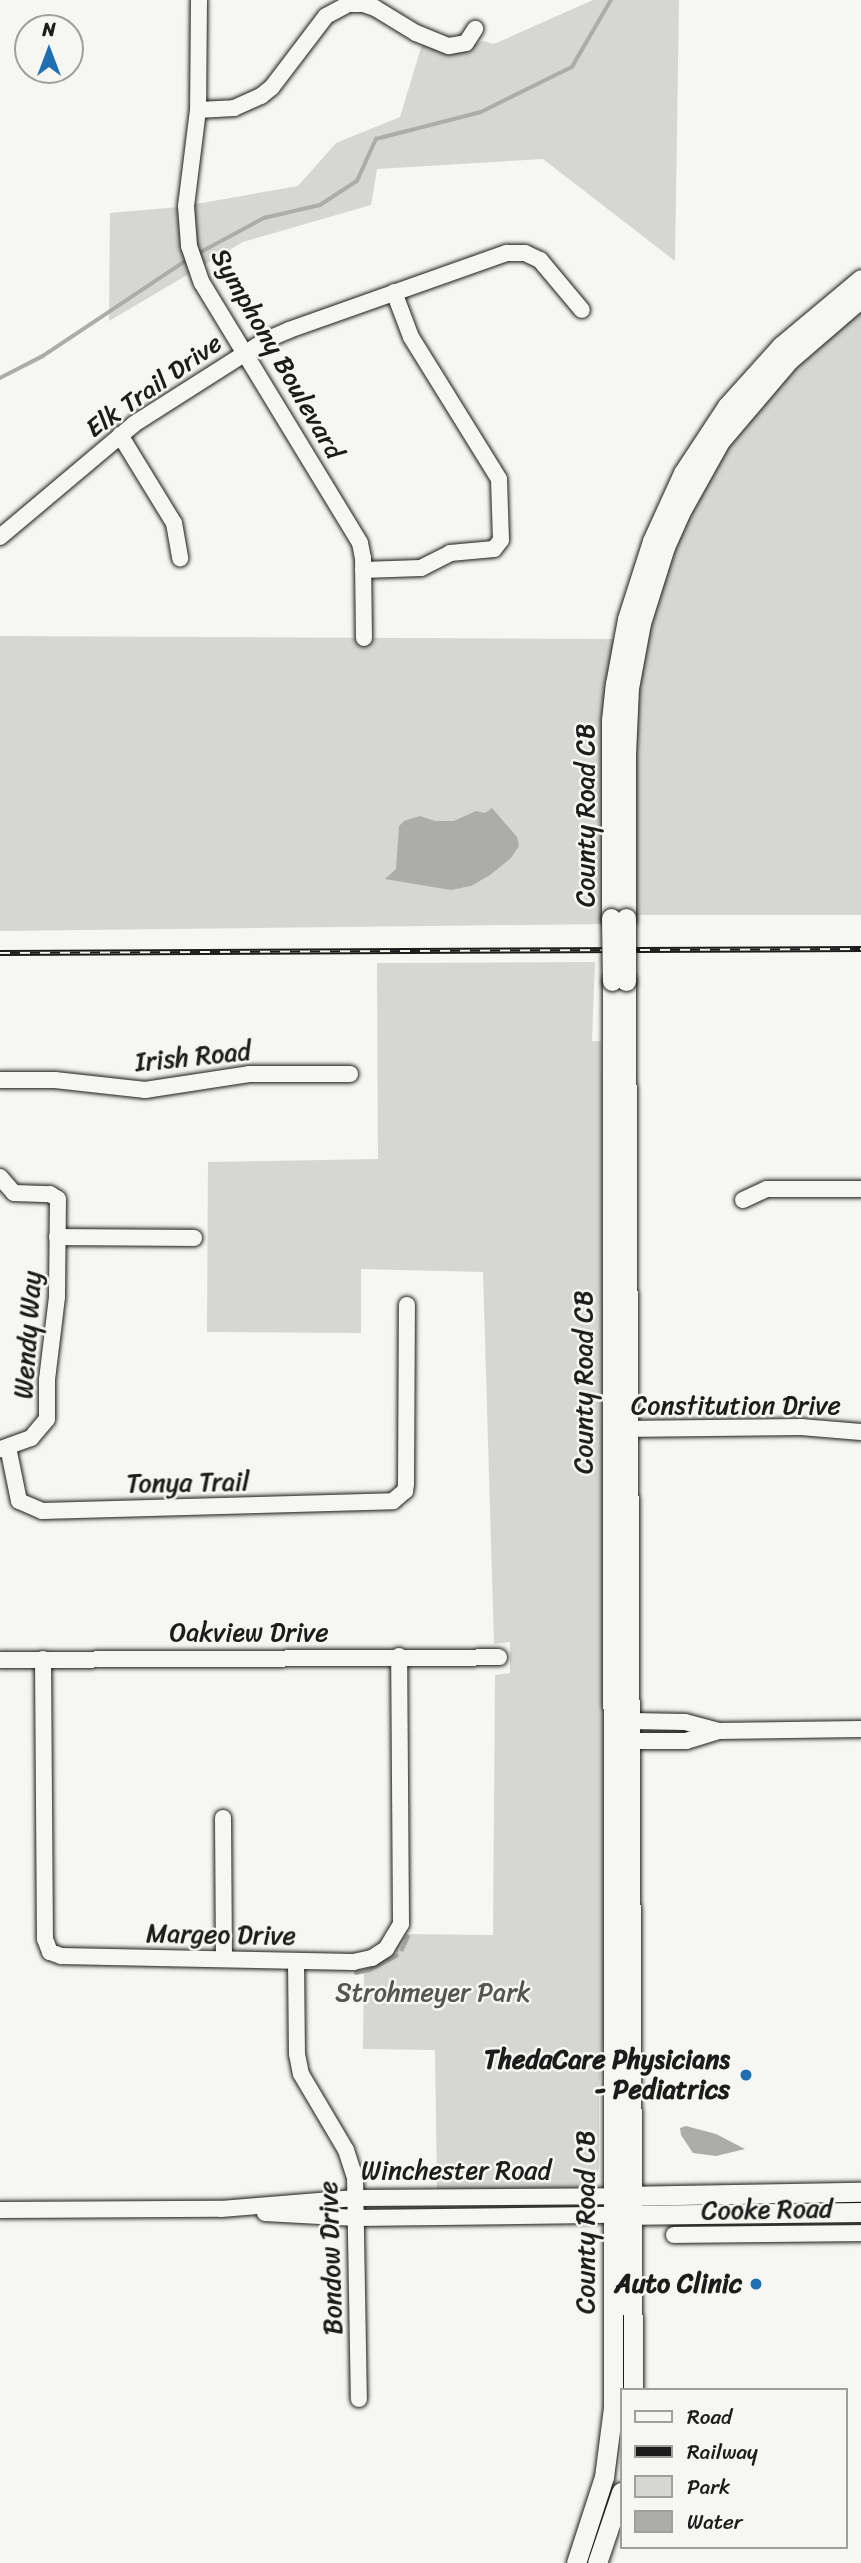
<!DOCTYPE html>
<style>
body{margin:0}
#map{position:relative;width:861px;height:2563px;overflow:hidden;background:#f6f6f2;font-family:Sriracha,sans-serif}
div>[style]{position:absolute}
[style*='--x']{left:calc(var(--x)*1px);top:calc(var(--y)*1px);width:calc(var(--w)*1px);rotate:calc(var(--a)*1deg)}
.green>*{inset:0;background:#d6d6d2}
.water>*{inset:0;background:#acaca9}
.stream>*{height:3.5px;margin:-1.75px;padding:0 1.75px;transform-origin:1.75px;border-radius:1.75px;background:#acaca9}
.roads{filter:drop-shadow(0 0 2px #1c1c1c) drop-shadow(0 0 2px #1c1c1c)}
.minor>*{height:16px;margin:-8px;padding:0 8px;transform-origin:8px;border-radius:8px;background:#f6f6f2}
.major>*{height:19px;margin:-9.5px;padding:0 9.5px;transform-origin:9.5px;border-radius:9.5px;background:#f6f6f2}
.rail>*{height:6px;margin-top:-3px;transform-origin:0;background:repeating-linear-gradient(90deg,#f6f6f2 0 10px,#1c1c1c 0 20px);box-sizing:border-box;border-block:2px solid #1c1c1c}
.bridges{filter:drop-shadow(0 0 2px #1c1c1c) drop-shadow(0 0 2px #1c1c1c)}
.major-bridge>*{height:19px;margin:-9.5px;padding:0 9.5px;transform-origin:9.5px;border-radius:9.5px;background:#f6f6f2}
.dots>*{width:19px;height:19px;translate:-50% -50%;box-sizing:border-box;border:4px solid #f6f6f2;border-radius:50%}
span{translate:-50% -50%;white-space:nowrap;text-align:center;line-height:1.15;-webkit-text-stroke:5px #f6f6f2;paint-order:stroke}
.street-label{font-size:26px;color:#1c1c1c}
.park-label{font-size:26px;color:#545453}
.poi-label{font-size:26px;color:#1c1c1c;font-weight:700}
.right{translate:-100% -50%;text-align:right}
.legend{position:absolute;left:620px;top:2388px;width:228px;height:161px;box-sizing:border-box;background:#f6f6f2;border:2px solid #9f9f9c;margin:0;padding:9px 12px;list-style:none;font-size:21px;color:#1c1c1c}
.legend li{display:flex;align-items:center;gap:14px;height:35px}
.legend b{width:35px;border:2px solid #9f9f9c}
.north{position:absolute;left:14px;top:14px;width:70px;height:70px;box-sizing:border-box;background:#f6f6f2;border:2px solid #9f9f9c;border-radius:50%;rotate:0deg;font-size:19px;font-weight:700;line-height:28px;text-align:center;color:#1c1c1c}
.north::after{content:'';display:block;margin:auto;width:24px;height:32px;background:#1f6fb2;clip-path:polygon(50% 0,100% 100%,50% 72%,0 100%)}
</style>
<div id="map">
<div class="green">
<i style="clip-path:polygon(593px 0,679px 0,675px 261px,543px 159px,377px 169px,371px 205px,243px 242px,109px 321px,110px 213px,179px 207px,298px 186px,336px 143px,400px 117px,423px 41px,464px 49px,483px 41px,494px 44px)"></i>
<i style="clip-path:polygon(861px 304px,861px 915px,635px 915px,635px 711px,644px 653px,667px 571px,685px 525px,726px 446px,772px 387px)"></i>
<i style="clip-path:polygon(0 636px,618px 639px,606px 924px,0 931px)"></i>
<i style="clip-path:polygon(595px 962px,592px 1041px,601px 1041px,602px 1082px,604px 2035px,599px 2088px,599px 2165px,597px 2177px,591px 2184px,576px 2189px,437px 2189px,435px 2050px,363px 2049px,364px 1969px,393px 1953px,404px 1934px,493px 1935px,495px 1675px,510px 1673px,510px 1642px,494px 1644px,483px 1272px,361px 1269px,361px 1333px,207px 1332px,208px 1162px,378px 1159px,377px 963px)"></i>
</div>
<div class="water">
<i style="clip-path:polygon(492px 808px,517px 837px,519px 846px,511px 858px,490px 875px,471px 886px,451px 890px,385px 879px,396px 869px,399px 826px,404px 821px,420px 816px,435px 821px,454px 821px,476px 811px,485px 813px)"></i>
<i style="clip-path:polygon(686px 2126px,716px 2134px,745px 2149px,716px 2156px,693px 2153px,681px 2135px,680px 2128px)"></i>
</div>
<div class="stream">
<i style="--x:199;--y:253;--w:74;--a:-28.3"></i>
<i style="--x:264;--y:218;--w:57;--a:-13.1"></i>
<i style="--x:320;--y:205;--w:44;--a:-33"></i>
<i style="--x:357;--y:181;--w:46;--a:-65.7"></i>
<i style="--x:376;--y:139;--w:108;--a:-14.4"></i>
<i style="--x:481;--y:112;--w:102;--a:-26.3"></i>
<i style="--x:572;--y:67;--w:78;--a:-59.8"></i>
<i style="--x:0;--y:378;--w:48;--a:-27.1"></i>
<i style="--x:43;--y:356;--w:169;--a:-33.7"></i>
<i style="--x:402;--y:1950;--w:14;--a:-65"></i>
<i style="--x:356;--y:1973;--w:14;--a:-12"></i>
<i style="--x:370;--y:1970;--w:30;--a:-28"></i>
</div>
<div class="roads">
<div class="minor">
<i style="--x:199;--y:0;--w:110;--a:90.5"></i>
<i style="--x:198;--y:110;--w:97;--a:97.1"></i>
<i style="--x:186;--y:206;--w:40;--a:85.7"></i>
<i style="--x:189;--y:246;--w:39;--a:71"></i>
<i style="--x:202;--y:283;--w:304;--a:58.7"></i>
<i style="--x:360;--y:543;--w:15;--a:79"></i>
<i style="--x:363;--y:558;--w:80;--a:89.3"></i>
<i style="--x:198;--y:110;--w:36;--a:-3"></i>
<i style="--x:234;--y:108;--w:30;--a:-24"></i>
<i style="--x:261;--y:96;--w:14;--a:-39"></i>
<i style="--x:272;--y:87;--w:89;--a:-52.7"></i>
<i style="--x:326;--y:16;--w:26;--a:-28"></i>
<i style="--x:349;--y:4;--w:14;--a:0"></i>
<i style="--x:363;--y:4;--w:13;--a:18"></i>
<i style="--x:375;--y:8;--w:48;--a:31.4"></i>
<i style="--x:416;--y:33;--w:35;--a:22"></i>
<i style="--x:449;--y:46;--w:17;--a:-10"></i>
<i style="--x:466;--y:43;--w:17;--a:-57"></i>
<i style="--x:120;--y:435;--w:103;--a:58.5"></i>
<i style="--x:174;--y:523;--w:36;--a:80"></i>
<i style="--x:0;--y:537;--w:175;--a:-40.1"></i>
<i style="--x:134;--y:424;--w:156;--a:-32.5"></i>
<i style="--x:266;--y:340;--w:25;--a:-23"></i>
<i style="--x:289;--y:330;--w:231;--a:-19.5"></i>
<i style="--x:507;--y:253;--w:18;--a:0"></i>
<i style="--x:525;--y:253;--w:17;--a:25"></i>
<i style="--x:540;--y:260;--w:65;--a:50"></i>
<i style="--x:363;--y:570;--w:58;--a:-2"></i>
<i style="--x:421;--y:568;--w:33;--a:-27"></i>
<i style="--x:450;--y:553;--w:44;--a:-5.2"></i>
<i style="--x:494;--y:549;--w:11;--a:-52"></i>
<i style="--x:501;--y:540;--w:61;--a:-91.9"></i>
<i style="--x:499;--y:479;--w:167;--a:-121.8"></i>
<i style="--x:411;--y:337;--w:48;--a:-110.7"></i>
<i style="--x:0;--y:1080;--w:55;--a:0"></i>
<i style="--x:55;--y:1080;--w:91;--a:6.3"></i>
<i style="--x:145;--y:1090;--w:105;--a:-8.7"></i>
<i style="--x:249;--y:1074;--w:101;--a:0"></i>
<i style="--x:0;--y:1177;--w:21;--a:49"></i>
<i style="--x:14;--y:1193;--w:36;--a:2"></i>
<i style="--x:50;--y:1194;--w:9;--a:32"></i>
<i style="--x:58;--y:1199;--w:98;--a:90.6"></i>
<i style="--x:57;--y:1297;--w:84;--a:96.9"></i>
<i style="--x:47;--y:1380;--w:39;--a:90"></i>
<i style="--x:47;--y:1419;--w:25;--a:130"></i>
<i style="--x:31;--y:1438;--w:33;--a:160"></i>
<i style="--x:743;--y:1200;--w:26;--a:-25"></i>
<i style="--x:767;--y:1189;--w:94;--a:0"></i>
<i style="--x:57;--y:1237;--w:137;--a:0.4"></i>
<i style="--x:619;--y:1429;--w:182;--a:-0.6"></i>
<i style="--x:801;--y:1427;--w:60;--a:4.8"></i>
<i style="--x:8;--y:1447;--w:55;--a:78.5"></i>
<i style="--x:19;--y:1501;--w:25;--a:23"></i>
<i style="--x:42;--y:1511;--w:351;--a:-1.6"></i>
<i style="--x:393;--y:1501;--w:16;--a:-40"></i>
<i style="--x:405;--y:1491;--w:7;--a:-82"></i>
<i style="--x:406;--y:1484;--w:179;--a:-89.7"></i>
<i style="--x:43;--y:1659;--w:280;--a:89.6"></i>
<i style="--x:45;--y:1939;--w:14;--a:69"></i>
<i style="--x:50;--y:1952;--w:12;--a:20"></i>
<i style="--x:61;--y:1956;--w:292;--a:1.2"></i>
<i style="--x:353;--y:1962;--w:19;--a:-12"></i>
<i style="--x:372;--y:1958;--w:17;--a:-33"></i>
<i style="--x:386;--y:1949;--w:29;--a:-59"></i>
<i style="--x:401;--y:1924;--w:268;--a:-90.4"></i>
<i style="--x:0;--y:1660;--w:499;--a:-0.3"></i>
<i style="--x:621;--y:1726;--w:11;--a:-27"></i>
<i style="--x:631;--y:1721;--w:54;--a:1.1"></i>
<i style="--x:685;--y:1722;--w:34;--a:15"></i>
<i style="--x:718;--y:1731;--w:143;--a:-0.8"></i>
<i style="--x:622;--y:1736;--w:10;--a:29"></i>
<i style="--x:631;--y:1741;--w:55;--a:0"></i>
<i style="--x:686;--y:1741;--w:34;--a:-17"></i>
<i style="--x:223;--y:1818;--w:141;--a:89.6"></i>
<i style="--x:296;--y:1961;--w:93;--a:89.4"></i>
<i style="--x:297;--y:2054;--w:20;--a:79"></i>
<i style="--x:301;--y:2074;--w:88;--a:59.4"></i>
<i style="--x:346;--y:2150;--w:28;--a:72"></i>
<i style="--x:355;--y:2177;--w:222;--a:89"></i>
<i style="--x:0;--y:2210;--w:221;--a:-0.3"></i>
<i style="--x:221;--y:2209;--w:135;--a:-4.7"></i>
<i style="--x:356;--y:2198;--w:257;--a:-0.4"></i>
<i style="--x:265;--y:2213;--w:92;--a:3.1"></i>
<i style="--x:357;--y:2218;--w:256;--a:-0.7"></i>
<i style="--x:674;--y:2235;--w:187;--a:-0.6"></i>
</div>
<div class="major">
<i style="--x:611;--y:918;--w:198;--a:-90"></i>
<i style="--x:611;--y:720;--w:36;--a:-84"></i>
<i style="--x:615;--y:684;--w:66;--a:-79.5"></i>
<i style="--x:627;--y:619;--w:82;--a:-72.2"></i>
<i style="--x:652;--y:541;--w:75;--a:-65.5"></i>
<i style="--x:683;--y:473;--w:80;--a:-56.7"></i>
<i style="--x:727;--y:406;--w:81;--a:-48"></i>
<i style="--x:781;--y:346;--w:104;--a:-39.9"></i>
<i style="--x:626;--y:918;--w:164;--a:-90"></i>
<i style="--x:626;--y:754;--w:66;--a:-87.4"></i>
<i style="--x:629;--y:688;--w:66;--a:-79.5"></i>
<i style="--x:641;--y:623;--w:80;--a:-72.5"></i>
<i style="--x:665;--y:547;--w:37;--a:-66"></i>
<i style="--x:680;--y:513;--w:82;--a:-60.9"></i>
<i style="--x:720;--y:441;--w:106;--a:-49.6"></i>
<i style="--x:789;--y:360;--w:95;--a:-40.7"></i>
<i style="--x:626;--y:981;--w:1409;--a:89.72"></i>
<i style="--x:621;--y:2196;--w:240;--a:-1"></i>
<i style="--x:621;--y:2215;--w:240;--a:-0.7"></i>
<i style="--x:576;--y:2563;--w:90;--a:-72"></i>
<i style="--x:604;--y:2477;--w:70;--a:-82.6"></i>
<i style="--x:613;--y:2408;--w:1427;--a:-90.04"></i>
<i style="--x:597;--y:2563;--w:75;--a:-71.3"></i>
</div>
</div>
<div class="rail">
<i style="--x:0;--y:953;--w:861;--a:-0.27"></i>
</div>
<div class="bridges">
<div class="major-bridge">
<i style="--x:611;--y:918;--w:63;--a:89.1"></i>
<i style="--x:626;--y:918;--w:63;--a:90"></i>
</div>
</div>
<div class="dots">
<i style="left:746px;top:2075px;background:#1f6fb2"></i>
<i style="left:756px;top:2284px;background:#1f6fb2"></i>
</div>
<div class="street-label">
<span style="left:277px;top:354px;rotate:60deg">Symphony Boulevard</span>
<span style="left:154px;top:386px;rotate:-35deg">Elk Trail Drive</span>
<span style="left:586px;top:815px;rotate:-90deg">County Road CB</span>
<span style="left:193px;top:1057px;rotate:-6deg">Irish Road</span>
<span style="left:28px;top:1335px;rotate:-86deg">Wendy Way</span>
<span style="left:584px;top:1382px;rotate:-90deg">County Road CB</span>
<span style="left:736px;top:1406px">Constitution Drive</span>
<span style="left:188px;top:1483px;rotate:-1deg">Tonya Trail</span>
<span style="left:249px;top:1633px">Oakview Drive</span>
<span style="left:221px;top:1935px;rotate:1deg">Margeo Drive</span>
<span style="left:456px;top:2171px">Winchester Road</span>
<span style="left:767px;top:2210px;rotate:-1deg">Cooke Road</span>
<span style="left:586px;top:2222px;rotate:-90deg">County Road CB</span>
<span style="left:331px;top:2258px;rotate:-92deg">Bondow Drive</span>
</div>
<div class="park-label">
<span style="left:433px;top:1993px">Strohmeyer Park</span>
</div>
<div class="poi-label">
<span class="right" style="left:730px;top:2075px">ThedaCare Physicians<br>- Pediatrics</span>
<span class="right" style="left:742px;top:2284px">Auto Clinic</span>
</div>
<ul class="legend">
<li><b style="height:9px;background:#f6f6f2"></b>Road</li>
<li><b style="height:9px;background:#1c1c1c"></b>Railway</li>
<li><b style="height:19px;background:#d6d6d2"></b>Park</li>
<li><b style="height:19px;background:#acaca9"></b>Water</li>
</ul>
<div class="north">N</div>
</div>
